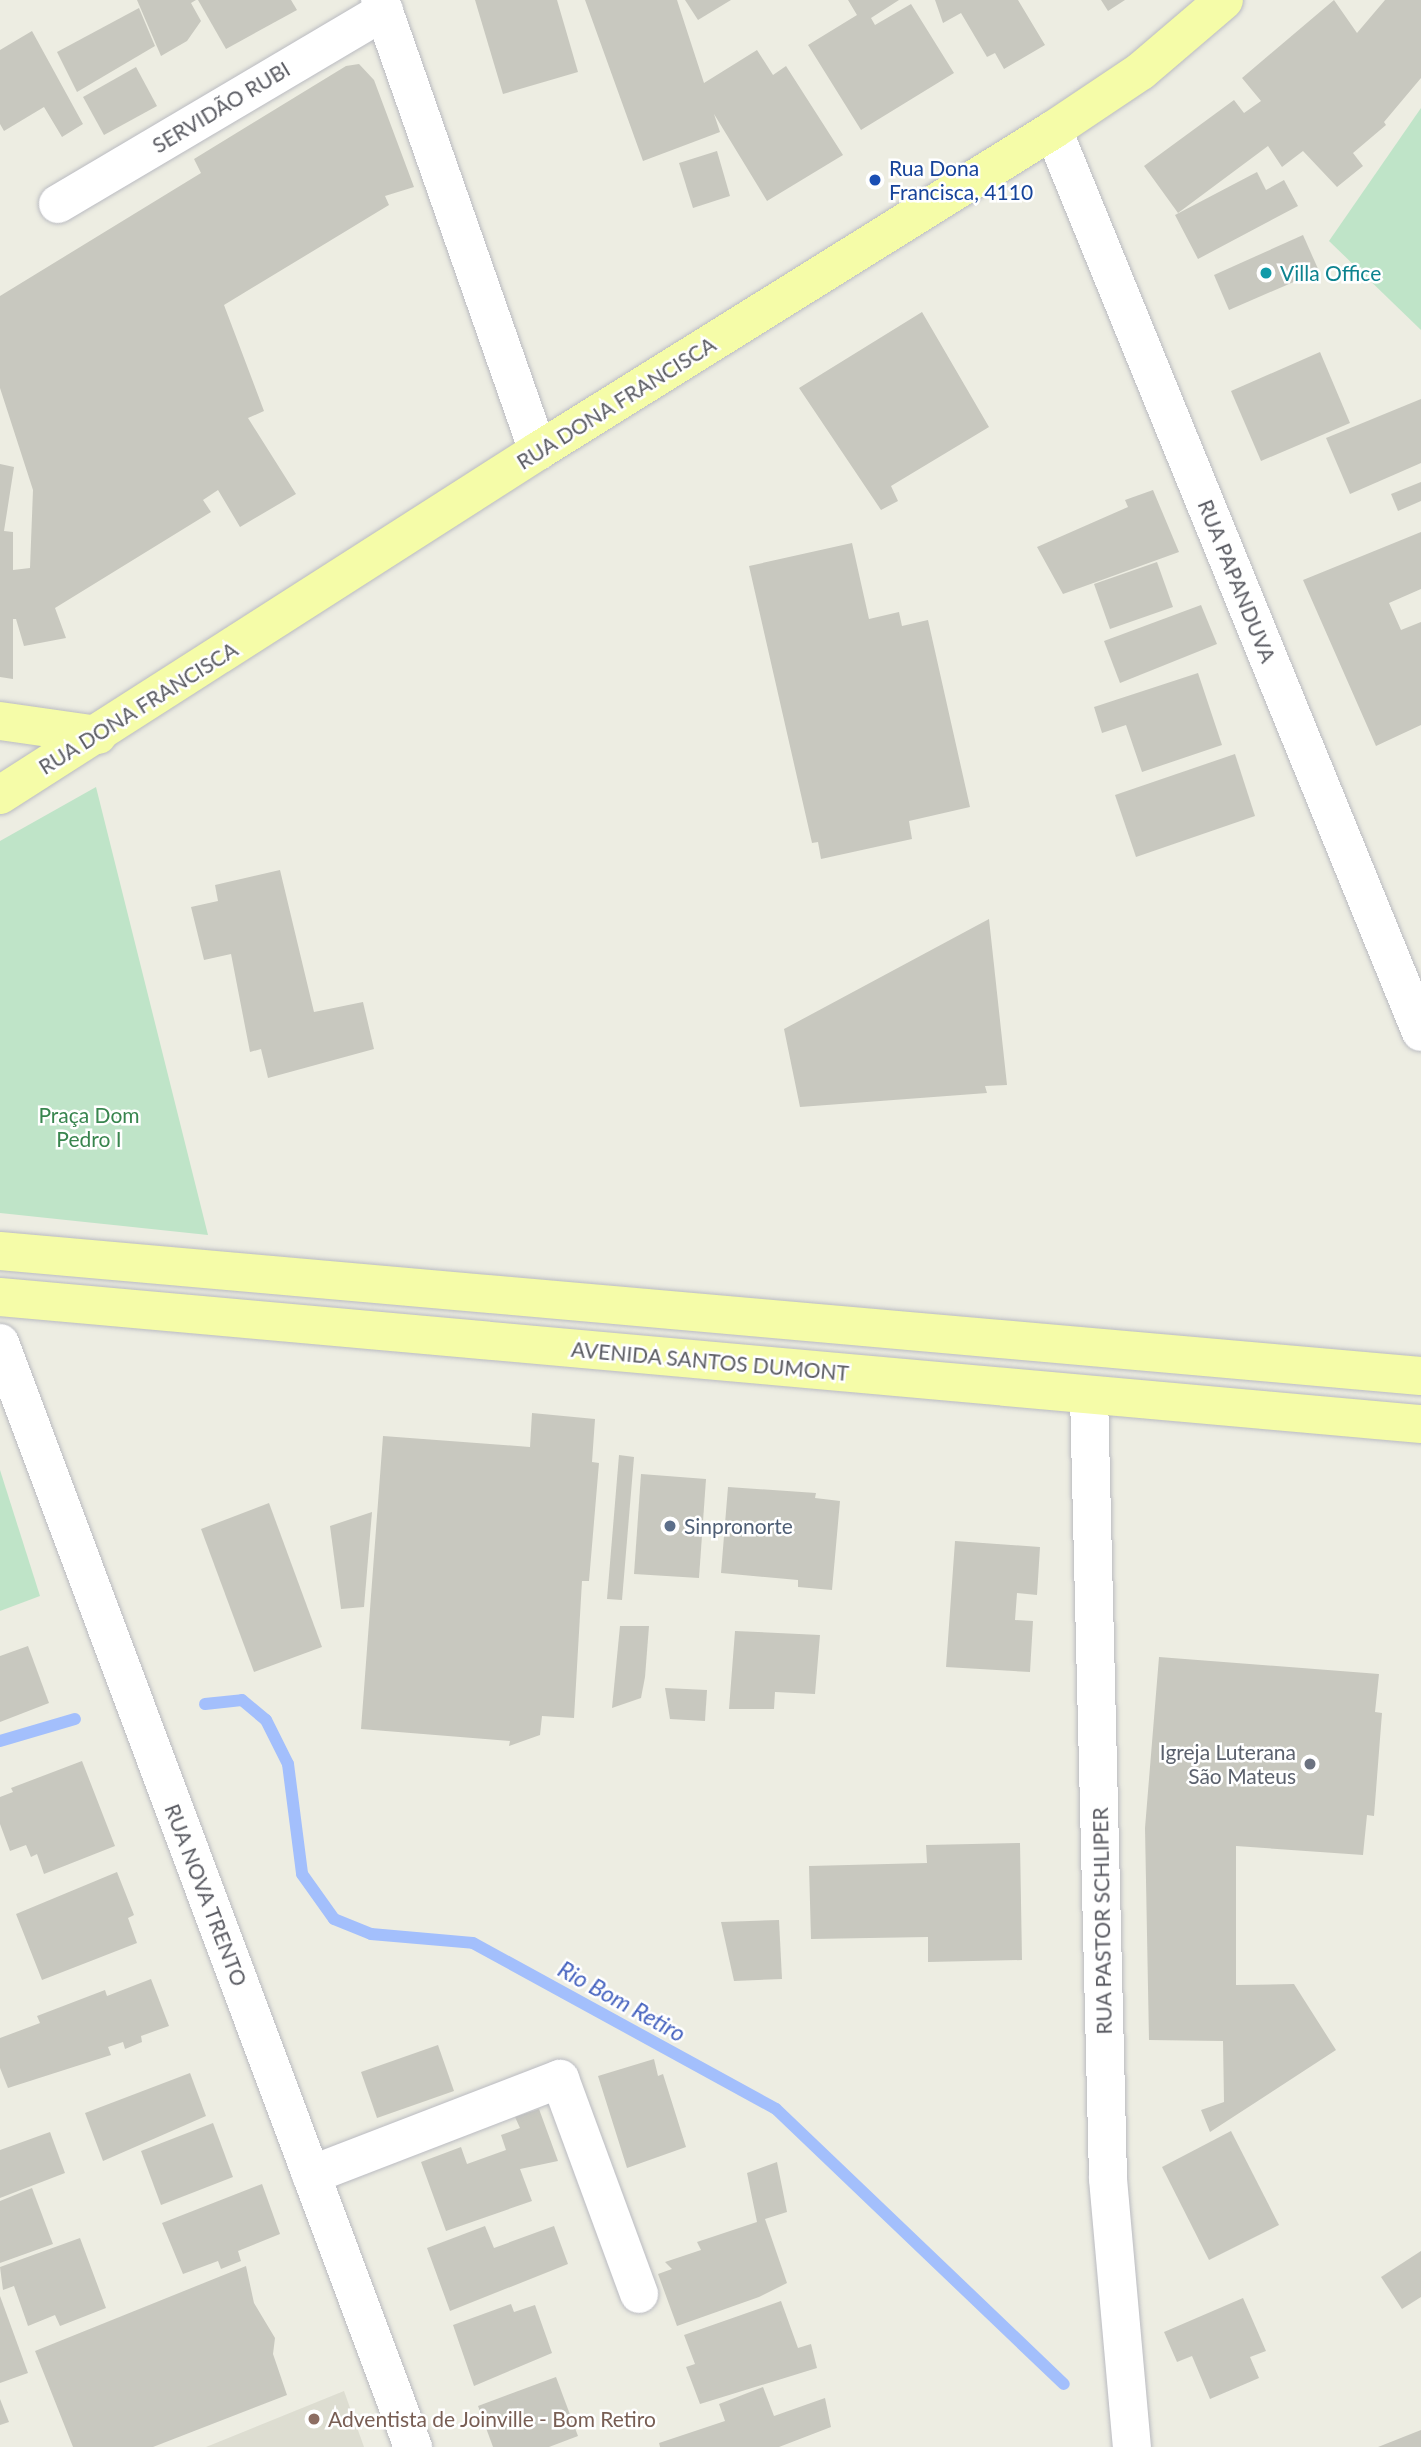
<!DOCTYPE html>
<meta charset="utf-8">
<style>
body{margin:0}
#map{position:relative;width:1421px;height:2447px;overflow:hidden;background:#edede2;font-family:Lato,sans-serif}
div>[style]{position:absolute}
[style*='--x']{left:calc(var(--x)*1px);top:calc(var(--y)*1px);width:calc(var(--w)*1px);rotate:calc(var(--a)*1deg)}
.education>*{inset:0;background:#ddddd1}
.green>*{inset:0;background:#bfe4c8}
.stream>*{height:12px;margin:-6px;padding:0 6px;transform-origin:6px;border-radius:6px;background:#a3bffc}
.building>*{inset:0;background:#c8c8bf}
.roads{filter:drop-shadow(0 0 2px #babbc1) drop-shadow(0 0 2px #babbc1)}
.minor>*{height:38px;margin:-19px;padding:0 19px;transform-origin:19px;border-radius:19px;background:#fff}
.major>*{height:38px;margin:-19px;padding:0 19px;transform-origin:19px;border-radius:19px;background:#f5fca8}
.dots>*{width:19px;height:19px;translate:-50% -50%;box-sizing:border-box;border:4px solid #fff;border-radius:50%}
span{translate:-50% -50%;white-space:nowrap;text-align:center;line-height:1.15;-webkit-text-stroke:5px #fff;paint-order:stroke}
.street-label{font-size:21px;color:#5b5c63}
.transit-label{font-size:21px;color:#164399}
.left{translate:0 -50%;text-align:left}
.culture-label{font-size:21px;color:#0d838f}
.park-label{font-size:21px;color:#38854e}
.service-label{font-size:21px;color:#4e5e75}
.worship-label{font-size:21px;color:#5b616d}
.right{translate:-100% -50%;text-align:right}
.education-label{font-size:21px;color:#785e54}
.water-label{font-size:23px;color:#4663bf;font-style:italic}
</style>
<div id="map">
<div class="education">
<i style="clip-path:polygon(344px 2391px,364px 2447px,206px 2447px)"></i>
</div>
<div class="green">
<i style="clip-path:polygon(1421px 108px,1421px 330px,1329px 241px)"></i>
<i style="clip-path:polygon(96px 787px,208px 1235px,0 1213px,0 841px)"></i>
<i style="clip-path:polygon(0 1470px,40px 1596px,0 1611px)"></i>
</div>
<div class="stream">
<i style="--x:205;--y:1704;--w:37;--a:-6"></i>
<i style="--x:242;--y:1700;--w:31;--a:40"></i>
<i style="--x:266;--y:1720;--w:49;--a:63.4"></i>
<i style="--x:288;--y:1764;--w:111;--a:82.7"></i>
<i style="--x:302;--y:1874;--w:55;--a:54.6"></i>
<i style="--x:334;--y:1919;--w:40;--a:22"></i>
<i style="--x:371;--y:1934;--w:102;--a:5"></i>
<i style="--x:473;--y:1943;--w:345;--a:28.7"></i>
<i style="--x:776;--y:2109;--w:398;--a:43.7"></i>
<i style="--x:0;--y:1741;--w:78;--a:-16.3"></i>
</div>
<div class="building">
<i style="clip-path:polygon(137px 0,196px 0,191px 3px,201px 21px,187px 41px,161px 56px)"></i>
<i style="clip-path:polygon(198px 0,291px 0,297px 10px,226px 49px)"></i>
<i style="clip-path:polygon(475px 0,557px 0,578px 72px,503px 94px)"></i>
<i style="clip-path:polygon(585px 0,677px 0,704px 83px,757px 50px,773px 75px,786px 66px,843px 155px,767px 201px,714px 114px,720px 132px,643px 161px)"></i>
<i style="clip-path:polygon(685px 0,731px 0,698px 20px)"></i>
<i style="clip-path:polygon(848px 0,899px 0,871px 18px,875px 25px,911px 4px,954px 73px,861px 130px,808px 45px,857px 15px)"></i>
<i style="clip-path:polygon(935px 0,1018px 0,1045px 45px,1004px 69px,995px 53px,987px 57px,961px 13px,943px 23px)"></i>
<i style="clip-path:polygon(1101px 0,1125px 0,1108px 11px)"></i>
<i style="clip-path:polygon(1334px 0,1357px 33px,1385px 0,1421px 0,1421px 78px,1384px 122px,1386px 125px,1353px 153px,1363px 166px,1337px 187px,1303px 151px,1282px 167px,1268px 146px,1178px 213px,1144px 166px,1234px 100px,1244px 113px,1261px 101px,1242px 78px)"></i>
<i style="clip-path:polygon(139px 8px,155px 46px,77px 92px,57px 52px)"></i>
<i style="clip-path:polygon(32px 31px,83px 124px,62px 137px,44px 107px,4px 131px,0 124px,0 50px)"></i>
<i style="clip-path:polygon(359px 64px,374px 80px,414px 187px,385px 196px,389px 205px,224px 305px,264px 411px,248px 418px,296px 494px,240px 527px,218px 490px,203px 500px,211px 512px,55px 608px,66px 638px,24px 646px,16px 619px,13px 619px,13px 679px,0 677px,0 464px,14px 467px,4px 531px,13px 532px,13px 570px,30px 568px,33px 490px,0 388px,0 296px,201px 173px,194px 159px,346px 66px)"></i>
<i style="clip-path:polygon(136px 67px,157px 106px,104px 135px,83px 97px)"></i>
<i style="clip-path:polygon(717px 151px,730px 196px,693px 208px,679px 163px)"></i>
<i style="clip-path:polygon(1257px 172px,1266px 190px,1284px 180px,1298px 206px,1198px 259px,1175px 215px)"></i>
<i style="clip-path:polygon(1303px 235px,1319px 271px,1229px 310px,1214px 275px)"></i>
<i style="clip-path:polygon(922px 312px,989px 427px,891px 486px,898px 501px,881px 510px,799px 388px)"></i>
<i style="clip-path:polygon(1320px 352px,1350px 423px,1261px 461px,1231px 391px)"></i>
<i style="clip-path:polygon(1421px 399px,1421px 463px,1350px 494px,1326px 438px)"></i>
<i style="clip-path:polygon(1421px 482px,1421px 501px,1398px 511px,1391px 494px)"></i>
<i style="clip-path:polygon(1153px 490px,1179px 552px,1063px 594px,1037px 547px,1128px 507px,1125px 500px)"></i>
<i style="clip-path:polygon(1421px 532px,1421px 589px,1389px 603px,1401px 630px,1421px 622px,1421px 725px,1376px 746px,1303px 580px)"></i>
<i style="clip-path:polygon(852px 543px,869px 619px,899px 612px,902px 626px,928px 620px,970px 807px,909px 821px,912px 839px,821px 859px,818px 842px,812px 843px,749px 566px)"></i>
<i style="clip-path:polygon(1157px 562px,1173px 607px,1110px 629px,1094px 584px)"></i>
<i style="clip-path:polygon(1201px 605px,1217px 644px,1120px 683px,1104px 641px)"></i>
<i style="clip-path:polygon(1198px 673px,1222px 745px,1142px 772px,1126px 725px,1102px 733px,1094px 707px)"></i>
<i style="clip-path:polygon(1235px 754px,1255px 816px,1136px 857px,1115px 795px)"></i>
<i style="clip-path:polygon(280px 870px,314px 1012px,363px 1002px,374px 1049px,268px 1078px,261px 1049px,250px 1052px,231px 954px,204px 960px,191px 907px,218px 901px,215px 885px)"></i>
<i style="clip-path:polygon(989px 919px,1007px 1085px,985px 1086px,987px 1093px,800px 1107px,784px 1029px)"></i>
<i style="clip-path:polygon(532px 1413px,595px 1419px,592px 1462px,599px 1463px,589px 1581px,582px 1581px,574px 1718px,542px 1716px,540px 1735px,509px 1746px,510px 1741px,361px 1729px,383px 1436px,530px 1447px)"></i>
<i style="clip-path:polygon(619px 1455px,634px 1457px,622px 1600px,607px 1599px)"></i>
<i style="clip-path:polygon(641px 1474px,706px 1479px,699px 1578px,634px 1574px)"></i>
<i style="clip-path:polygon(728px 1487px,816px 1493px,815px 1498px,840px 1501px,832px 1590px,798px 1587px,798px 1580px,721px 1573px)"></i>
<i style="clip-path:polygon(269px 1503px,322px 1647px,254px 1672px,201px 1529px)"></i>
<i style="clip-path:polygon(372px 1512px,364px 1607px,341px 1609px,330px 1526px)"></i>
<i style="clip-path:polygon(955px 1541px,1040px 1547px,1037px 1595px,1017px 1593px,1015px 1620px,1033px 1621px,1030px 1672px,946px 1667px)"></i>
<i style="clip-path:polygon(620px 1626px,649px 1626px,645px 1677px,641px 1698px,612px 1708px)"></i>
<i style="clip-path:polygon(735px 1631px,820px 1635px,815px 1694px,775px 1692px,774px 1709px,729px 1709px)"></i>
<i style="clip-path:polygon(28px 1646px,49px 1703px,0 1722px,0 1656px)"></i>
<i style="clip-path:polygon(1159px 1657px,1379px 1674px,1375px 1712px,1382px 1713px,1374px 1816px,1367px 1815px,1363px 1855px,1236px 1846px,1236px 1985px,1294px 1984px,1336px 2050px,1210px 2132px,1201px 2110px,1224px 2102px,1223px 2041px,1149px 2040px,1145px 1828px)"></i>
<i style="clip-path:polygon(665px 1688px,707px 1690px,705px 1721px,670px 1719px)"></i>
<i style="clip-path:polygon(82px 1761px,115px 1846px,44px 1874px,37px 1854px,31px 1857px,26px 1845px,10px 1851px,0 1824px,0 1797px,13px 1792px,11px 1788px)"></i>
<i style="clip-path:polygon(1020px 1843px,1022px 1960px,928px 1962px,928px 1937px,811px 1939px,809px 1866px,927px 1863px,926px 1845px)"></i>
<i style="clip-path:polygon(117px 1872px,134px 1915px,128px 1918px,137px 1943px,42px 1980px,16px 1914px)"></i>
<i style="clip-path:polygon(779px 1920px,782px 1979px,734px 1981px,721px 1922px)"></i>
<i style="clip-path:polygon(151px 1979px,169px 2026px,141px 2036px,142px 2042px,125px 2049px,123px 2042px,108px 2047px,111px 2055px,8px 2088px,0 2068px,0 2038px,40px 2023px,37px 2016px,105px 1990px,107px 1996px)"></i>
<i style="clip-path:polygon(438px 2045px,454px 2091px,377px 2118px,361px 2072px)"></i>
<i style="clip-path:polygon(654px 2059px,658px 2076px,663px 2074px,686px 2147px,627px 2168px,598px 2076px)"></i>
<i style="clip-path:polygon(190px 2073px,206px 2116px,103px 2161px,85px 2113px)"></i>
<i style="clip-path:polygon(539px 2109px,558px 2161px,520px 2169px,532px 2201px,446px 2231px,421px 2162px,461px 2147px,467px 2164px,506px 2150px,501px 2135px,520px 2128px,515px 2117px)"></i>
<i style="clip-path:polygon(213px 2123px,233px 2177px,161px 2205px,141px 2151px)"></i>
<i style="clip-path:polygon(1231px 2131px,1279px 2225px,1209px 2260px,1162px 2167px)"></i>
<i style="clip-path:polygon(50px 2132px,65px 2173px,0 2198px,0 2150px)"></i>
<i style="clip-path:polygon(777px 2162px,787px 2212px,765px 2219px,787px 2283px,759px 2297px,677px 2326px,658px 2274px,672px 2269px,665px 2262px,701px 2250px,697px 2242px,757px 2222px,747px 2173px)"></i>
<i style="clip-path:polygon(262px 2184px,280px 2234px,238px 2251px,241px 2261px,221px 2269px,218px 2261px,183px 2274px,162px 2223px)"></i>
<i style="clip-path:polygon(32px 2188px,53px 2244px,0 2263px,0 2201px)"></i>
<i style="clip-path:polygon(485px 2226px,494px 2248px,554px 2226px,568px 2264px,450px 2311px,427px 2248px)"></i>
<i style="clip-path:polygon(80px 2238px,106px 2308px,60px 2326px,55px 2315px,28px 2326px,14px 2286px,3px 2290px,0 2267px)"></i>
<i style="clip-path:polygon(1421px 2251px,1421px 2297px,1402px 2309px,1381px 2277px)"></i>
<i style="clip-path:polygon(246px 2266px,254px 2303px,275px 2338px,273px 2354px,287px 2395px,153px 2447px,73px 2447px,35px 2351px)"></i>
<i style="clip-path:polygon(0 2296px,28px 2373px,0 2383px)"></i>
<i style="clip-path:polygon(1243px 2298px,1266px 2351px,1250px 2357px,1259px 2378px,1210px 2399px,1192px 2356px,1177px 2362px,1164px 2332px)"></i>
<i style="clip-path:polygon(781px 2301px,798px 2348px,811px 2344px,817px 2368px,700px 2404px,686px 2367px,695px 2364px,684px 2335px)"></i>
<i style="clip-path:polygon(511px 2304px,514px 2312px,535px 2305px,552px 2353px,474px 2386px,453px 2325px)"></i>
<i style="clip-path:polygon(556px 2377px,578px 2436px,549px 2447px,493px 2447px,478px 2406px)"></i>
<i style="clip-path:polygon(763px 2387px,774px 2416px,825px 2398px,831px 2427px,779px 2447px,660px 2447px,659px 2443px,725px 2421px,719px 2404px)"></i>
<i style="clip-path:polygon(0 2399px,9px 2422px,0 2425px)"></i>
<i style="clip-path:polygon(1421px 2430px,1421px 2447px,1378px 2447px)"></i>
</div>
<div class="roads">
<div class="minor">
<i style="--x:380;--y:0;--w:478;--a:70.7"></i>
<i style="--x:1053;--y:130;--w:974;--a:67.81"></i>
<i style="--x:58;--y:204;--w:379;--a:-30.6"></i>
<i style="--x:0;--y:1343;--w:1179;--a:69.49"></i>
<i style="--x:1089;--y:1395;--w:784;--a:88.61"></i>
<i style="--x:1108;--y:2179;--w:269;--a:84.9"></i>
<i style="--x:311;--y:2175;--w:267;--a:-21.1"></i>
<i style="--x:560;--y:2079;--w:229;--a:69.8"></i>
</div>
<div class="major">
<i style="--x:0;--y:721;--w:99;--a:8.1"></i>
<i style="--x:0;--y:795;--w:639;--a:-32.6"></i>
<i style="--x:538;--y:451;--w:607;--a:-31.94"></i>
<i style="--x:1053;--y:130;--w:106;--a:-33.8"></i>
<i style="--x:1141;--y:71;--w:109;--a:-40.5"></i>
<i style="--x:0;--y:1251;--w:1426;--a:5.03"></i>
<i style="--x:0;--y:1297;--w:1427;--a:5.11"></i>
</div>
</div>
<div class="dots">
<i style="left:875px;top:180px;background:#1a4fb4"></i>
<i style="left:1266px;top:273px;background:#0f9aa8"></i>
<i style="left:670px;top:1526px;background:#5c6f8a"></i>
<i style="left:1310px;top:1764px;background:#6b7280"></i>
<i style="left:314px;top:2419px;background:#8d6e63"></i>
</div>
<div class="street-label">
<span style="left:221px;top:107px;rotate:-31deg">SERVIDÃO RUBI</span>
<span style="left:616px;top:403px;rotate:-32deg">RUA DONA FRANCISCA</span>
<span style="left:1237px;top:581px;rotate:68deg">RUA PAPANDUVA</span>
<span style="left:138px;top:708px;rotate:-32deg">RUA DONA FRANCISCA</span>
<span style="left:710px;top:1361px;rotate:5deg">AVENIDA SANTOS DUMONT</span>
<span style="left:206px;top:1895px;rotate:69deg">RUA NOVA TRENTO</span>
<span style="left:1102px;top:1921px;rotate:-91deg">RUA PASTOR SCHLIPER</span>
</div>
<div class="transit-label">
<span class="left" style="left:889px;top:180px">Rua Dona<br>Francisca, 4110</span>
</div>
<div class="culture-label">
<span class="left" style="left:1280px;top:273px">Villa Office</span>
</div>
<div class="park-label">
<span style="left:89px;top:1127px">Praça Dom<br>Pedro I</span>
</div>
<div class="service-label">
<span class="left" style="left:684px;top:1526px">Sinpronorte</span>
</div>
<div class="worship-label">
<span class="right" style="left:1296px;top:1764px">Igreja Luterana<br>São Mateus</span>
</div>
<div class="education-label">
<span class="left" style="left:328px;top:2419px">Adventista de Joinville - Bom Retiro</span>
</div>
<div class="water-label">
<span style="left:622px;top:2001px;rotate:29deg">Rio Bom Retiro</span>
</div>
</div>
